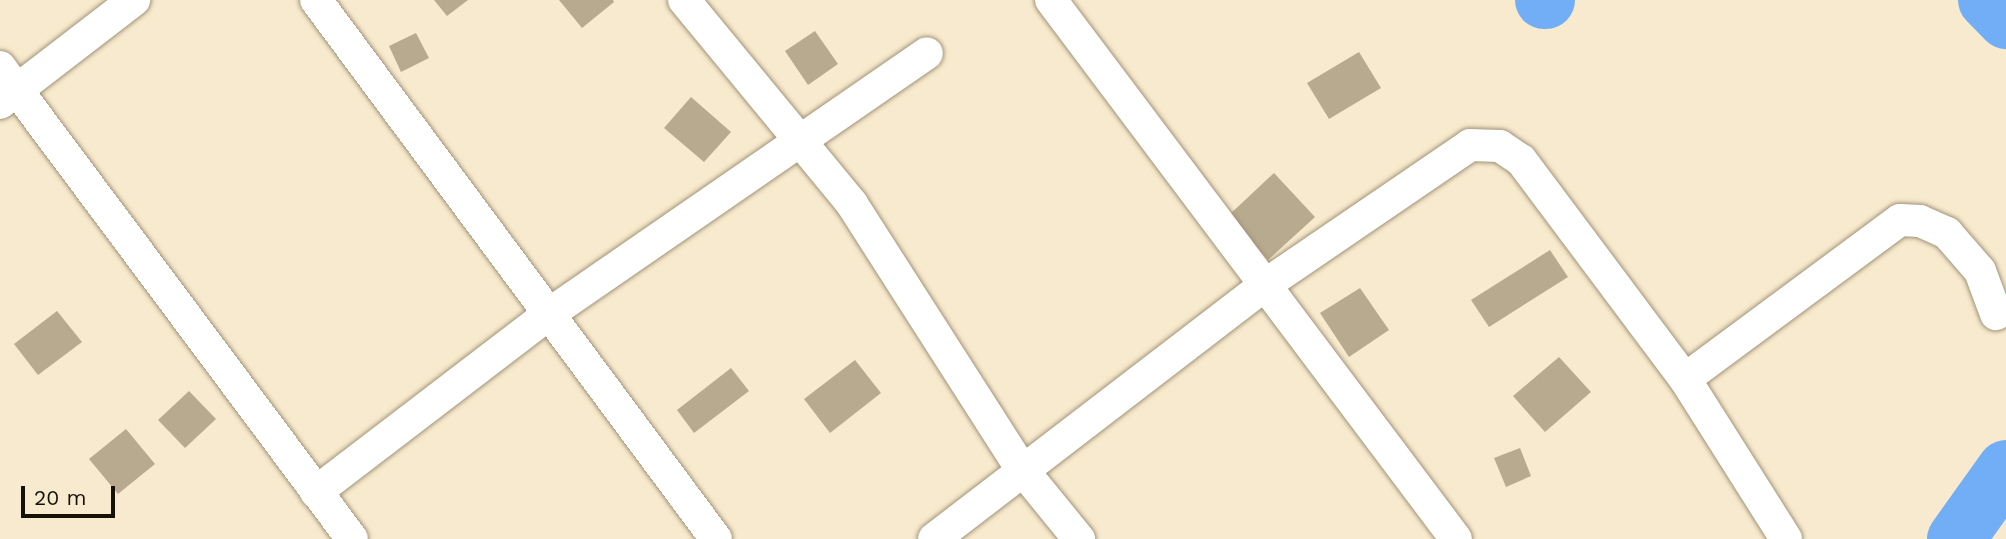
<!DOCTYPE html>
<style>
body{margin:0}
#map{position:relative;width:2006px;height:539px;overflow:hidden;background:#f8eace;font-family:"Work Sans",sans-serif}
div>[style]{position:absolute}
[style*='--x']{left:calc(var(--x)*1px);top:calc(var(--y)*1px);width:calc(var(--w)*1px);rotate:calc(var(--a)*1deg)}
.river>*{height:58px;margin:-29px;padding:0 29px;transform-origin:29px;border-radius:29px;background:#71aef6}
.building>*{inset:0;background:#b7aa8f}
.roads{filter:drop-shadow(0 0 2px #a19479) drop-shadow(0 0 2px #a19479)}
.street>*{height:32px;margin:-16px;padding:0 16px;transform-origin:16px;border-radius:16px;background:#fff}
span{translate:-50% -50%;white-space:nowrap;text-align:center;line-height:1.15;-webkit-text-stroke:5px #f8eace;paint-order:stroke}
.scale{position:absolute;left:21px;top:486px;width:94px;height:32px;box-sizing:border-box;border:4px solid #151107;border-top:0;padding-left:9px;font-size:21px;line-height:24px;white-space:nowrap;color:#151107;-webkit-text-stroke:5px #f8eace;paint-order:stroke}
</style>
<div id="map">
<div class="river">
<i style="--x:1544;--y:0;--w:2;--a:0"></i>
<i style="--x:1987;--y:0;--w:28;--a:46"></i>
<i style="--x:1956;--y:539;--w:86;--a:-54.5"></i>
</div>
<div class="building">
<i style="clip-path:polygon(434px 0,468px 0,447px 16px)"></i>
<i style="clip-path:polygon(559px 0,613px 0,614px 2px,582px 28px)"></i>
<i style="clip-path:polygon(815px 31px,838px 64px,808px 85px,785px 51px)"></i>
<i style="clip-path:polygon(416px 33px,429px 58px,401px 72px,389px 46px)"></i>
<i style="clip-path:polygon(1359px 52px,1381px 88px,1329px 119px,1307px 83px)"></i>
<i style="clip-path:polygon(691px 97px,731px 132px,704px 162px,664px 128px)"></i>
<i style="clip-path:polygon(1274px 173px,1315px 217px,1268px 260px,1228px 216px)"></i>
<i style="clip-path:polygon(1550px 250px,1568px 277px,1489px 327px,1471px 300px)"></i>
<i style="clip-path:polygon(1360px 288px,1389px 330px,1349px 357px,1320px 313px)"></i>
<i style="clip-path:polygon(57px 311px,82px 342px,38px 375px,14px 344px)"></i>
<i style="clip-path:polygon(1559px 357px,1591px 392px,1545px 432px,1513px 396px)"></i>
<i style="clip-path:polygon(855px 360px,881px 393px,830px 433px,804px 399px)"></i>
<i style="clip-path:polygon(731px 368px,749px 391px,694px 433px,677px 410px)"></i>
<i style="clip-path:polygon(189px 391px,216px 419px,185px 448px,158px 420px)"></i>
<i style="clip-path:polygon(126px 429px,155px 464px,118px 494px,89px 459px)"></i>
<i style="clip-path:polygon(1520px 448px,1531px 476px,1506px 487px,1494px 458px)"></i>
</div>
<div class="roads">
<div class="street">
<i style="--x:316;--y:0;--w:671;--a:53.42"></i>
<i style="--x:684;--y:0;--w:264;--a:50.5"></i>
<i style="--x:852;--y:204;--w:313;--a:57.4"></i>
<i style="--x:1021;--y:468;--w:92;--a:50.8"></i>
<i style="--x:1051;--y:0;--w:674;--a:53.08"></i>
<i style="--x:0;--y:67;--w:29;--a:54"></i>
<i style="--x:17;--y:90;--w:148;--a:-37.6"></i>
<i style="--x:0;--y:103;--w:21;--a:-37"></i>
<i style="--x:17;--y:90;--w:560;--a:53.27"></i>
<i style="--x:1685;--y:379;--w:267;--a:-36.5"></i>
<i style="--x:1900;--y:220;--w:20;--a:3"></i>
<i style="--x:1920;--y:221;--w:30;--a:24"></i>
<i style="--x:1947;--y:233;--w:50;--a:49"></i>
<i style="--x:1980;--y:271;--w:46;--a:69.6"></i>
<i style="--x:316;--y:492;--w:293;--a:-37.4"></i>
<i style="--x:549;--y:314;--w:459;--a:-34.6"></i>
<i style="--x:934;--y:539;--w:417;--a:-37.5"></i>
<i style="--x:1265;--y:285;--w:248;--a:-34.3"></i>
<i style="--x:1470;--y:145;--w:30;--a:2"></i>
<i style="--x:1500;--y:146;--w:25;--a:34"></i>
<i style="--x:1521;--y:160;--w:274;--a:53.2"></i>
<i style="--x:1685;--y:379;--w:189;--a:57.7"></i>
</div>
</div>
<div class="scale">20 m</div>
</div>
